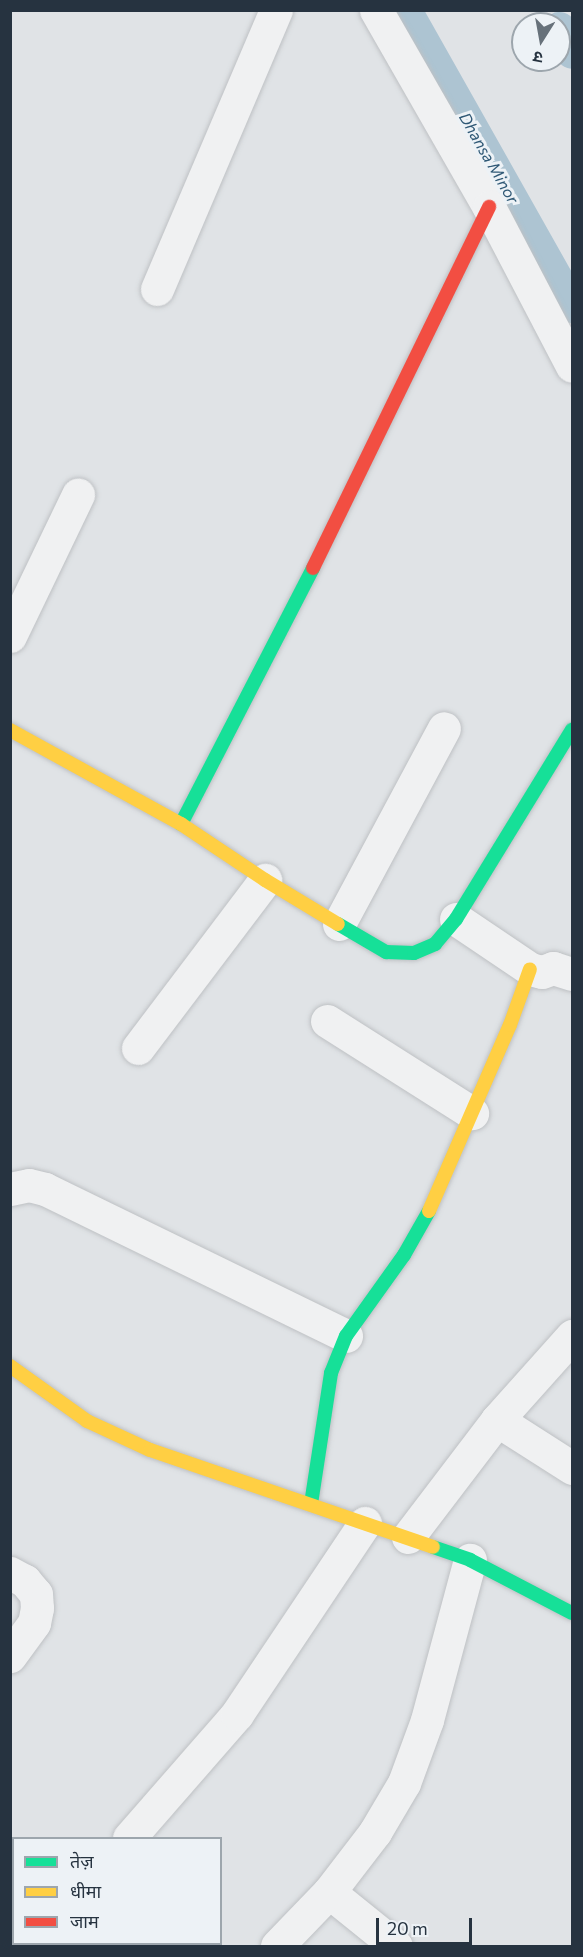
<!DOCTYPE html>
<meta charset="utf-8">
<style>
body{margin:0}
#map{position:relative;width:583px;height:1957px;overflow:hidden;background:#e0e3e6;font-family:Commissioner,"Noto Sans Devanagari",sans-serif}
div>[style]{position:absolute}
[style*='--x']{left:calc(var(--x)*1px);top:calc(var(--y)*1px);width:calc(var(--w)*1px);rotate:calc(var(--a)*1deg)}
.canal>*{height:33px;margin:-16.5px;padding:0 16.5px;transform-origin:16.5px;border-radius:16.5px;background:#adc4d2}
.roads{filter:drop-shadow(0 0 2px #bec1c4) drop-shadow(0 0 2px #bec1c4)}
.street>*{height:33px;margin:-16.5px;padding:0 16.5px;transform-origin:16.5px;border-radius:16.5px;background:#f0f1f2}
.fast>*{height:14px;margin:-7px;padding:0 7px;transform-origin:7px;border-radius:7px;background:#16e098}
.slow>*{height:14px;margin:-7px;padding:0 7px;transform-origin:7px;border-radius:7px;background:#ffcf43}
.jam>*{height:14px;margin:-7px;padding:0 7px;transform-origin:7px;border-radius:7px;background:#f24e42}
span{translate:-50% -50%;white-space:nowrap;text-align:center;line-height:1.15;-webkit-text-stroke:6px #edf2f6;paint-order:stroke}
.water-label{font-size:16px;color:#2f5875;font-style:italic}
.frame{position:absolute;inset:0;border:12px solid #263340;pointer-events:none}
.legend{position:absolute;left:12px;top:1837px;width:210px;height:108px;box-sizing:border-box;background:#edf2f6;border:2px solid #9da6ad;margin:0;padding:8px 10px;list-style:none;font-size:18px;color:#263340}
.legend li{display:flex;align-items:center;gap:12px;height:30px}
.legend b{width:30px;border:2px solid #9da6ad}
.north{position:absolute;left:511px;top:12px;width:60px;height:60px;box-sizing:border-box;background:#edf2f6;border:2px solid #9da6ad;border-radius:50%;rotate:191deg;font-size:16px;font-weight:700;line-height:24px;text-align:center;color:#263340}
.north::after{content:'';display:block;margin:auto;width:21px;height:27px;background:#67717a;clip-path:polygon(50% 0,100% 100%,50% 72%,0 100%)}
.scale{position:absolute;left:376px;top:1918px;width:96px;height:27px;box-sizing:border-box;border:3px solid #263340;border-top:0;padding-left:8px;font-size:18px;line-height:21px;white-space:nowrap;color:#263340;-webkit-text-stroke:4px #edf2f6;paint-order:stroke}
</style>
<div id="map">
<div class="canal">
<i style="--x:405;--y:10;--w:340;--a:60.6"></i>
<i style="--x:559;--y:28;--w:27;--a:62"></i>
</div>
<div class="roads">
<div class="street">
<i style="--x:376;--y:10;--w:227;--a:60.2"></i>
<i style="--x:489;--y:207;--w:179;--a:62.4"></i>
<i style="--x:157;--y:289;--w:303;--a:-66.9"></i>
<i style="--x:10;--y:636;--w:157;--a:-64.3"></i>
<i style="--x:456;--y:919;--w:89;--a:34"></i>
<i style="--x:530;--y:969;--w:12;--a:14"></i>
<i style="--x:542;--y:972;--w:12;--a:-20"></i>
<i style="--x:553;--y:968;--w:20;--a:18"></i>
<i style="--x:339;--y:924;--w:222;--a:-61.8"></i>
<i style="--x:327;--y:1021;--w:172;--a:32.4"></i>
<i style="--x:138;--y:1048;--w:211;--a:-52.9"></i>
<i style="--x:10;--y:1189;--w:19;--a:-12"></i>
<i style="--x:29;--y:1185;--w:16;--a:14"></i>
<i style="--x:45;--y:1189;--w:335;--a:26"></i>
<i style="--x:497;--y:1420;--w:89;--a:32.6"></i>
<i style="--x:408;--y:1537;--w:147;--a:-52.7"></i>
<i style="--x:497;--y:1420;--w:113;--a:-48.2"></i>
<i style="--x:10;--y:1573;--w:17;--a:28"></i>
<i style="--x:25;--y:1581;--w:17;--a:50"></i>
<i style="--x:36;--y:1594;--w:14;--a:86"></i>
<i style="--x:37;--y:1608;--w:15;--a:101"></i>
<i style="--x:34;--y:1623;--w:41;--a:126"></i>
<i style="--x:129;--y:1838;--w:164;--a:-48.9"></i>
<i style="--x:237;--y:1714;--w:230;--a:-56.2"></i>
<i style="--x:329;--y:1892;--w:86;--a:38.9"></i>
<i style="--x:52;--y:1946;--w:3;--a:-45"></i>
<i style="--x:277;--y:1946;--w:75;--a:-46.1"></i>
<i style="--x:329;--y:1892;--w:76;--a:-52.5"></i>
<i style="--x:375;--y:1832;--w:57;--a:-59.4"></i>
<i style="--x:404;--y:1783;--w:67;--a:-69.9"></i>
<i style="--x:427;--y:1720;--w:166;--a:-75"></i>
</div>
<div class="fast">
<i style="--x:181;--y:824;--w:288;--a:-62.7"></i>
<i style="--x:338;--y:924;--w:56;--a:30.3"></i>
<i style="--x:386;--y:952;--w:28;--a:2"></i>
<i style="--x:414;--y:953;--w:23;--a:-23"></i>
<i style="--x:435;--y:944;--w:33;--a:-50"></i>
<i style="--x:456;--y:919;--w:222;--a:-58.5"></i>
<i style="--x:311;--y:1504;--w:133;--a:-81.3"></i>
<i style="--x:331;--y:1373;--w:40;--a:-68"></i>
<i style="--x:346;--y:1336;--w:100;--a:-54.4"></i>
<i style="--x:404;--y:1255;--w:51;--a:-60.4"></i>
<i style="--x:433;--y:1547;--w:39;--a:19"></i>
<i style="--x:470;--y:1560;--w:115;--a:27.5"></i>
</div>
<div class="slow">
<i style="--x:10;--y:730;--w:195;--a:28.8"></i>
<i style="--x:181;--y:824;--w:101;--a:33.7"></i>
<i style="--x:265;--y:880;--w:85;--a:31.1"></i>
<i style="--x:429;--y:1211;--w:203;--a:-66.5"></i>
<i style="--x:510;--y:1025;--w:59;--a:-70.3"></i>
<i style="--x:10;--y:1366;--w:95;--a:35.5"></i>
<i style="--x:87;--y:1421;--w:69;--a:24.7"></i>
<i style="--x:150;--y:1450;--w:299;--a:18.9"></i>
</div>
<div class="jam">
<i style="--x:313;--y:568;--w:402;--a:-64"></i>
</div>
</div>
<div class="water-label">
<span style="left:489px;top:158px;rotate:60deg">Dhansa Minor</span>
</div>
<div class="frame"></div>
<ul class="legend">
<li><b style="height:8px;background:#16e098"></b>तेज़</li>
<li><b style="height:8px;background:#ffcf43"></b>धीमा</li>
<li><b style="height:8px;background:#f24e42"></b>जाम</li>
</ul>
<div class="north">उ</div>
<div class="scale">20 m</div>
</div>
